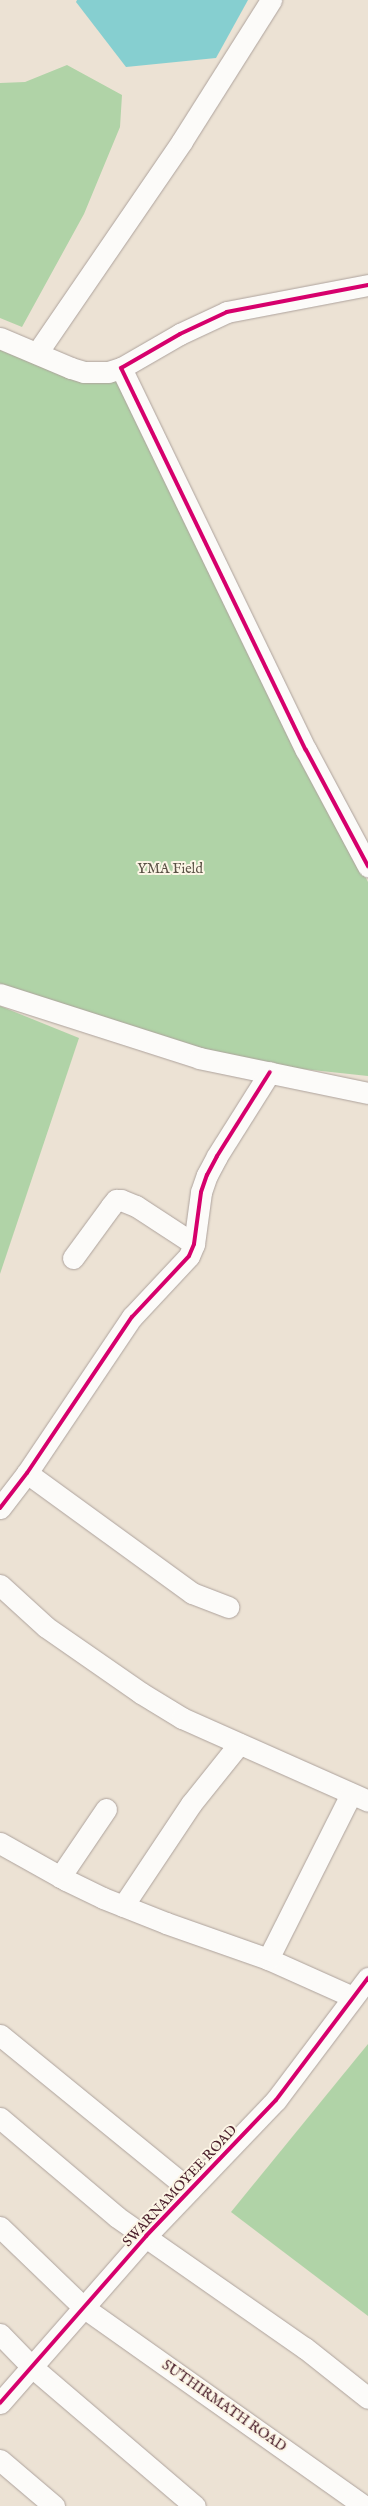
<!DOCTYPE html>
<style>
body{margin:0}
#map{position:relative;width:368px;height:2506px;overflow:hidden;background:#ece2d4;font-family:"IM FELL English",serif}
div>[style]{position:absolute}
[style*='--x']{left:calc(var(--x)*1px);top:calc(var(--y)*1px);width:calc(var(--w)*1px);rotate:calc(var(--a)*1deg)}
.green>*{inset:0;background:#b0d3a7}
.water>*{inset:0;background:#86cfd0}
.roads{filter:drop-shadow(0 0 1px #ada29c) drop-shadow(0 0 1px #ada29c)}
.minor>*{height:21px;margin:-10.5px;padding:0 10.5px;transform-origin:10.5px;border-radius:10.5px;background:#fcfbf9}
.cycleway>*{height:4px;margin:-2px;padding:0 2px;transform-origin:2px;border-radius:2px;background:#d6006c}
span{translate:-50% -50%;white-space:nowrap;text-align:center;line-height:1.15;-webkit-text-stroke:4px #fcf5e5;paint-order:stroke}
.park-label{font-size:14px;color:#5a5145}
.street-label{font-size:14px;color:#4a1f2b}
</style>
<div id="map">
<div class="green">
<i style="clip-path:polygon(67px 65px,122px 95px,120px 127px,84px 214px,22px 327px,0 318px,0 83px,25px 82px)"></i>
<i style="clip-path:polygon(0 338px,37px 353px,121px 368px,255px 659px,368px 882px,368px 1076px,199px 1058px,0 994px)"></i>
<i style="clip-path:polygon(0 1006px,79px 1038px,0 1274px)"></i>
<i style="clip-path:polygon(368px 2044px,368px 2316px,231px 2212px)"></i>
</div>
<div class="water">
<i style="clip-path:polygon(77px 0,248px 0,216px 58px,126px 67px,76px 2px)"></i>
</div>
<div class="roads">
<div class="minor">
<i style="--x:368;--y:285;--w:144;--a:169.2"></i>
<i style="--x:227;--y:312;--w:52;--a:154.9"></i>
<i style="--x:180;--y:334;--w:68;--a:150"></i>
<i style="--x:121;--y:368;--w:424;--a:64.2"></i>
<i style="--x:306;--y:750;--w:132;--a:61.9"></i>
<i style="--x:0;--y:338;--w:77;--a:22.9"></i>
<i style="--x:71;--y:368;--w:14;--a:17"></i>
<i style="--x:84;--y:372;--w:24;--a:0"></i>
<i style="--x:108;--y:372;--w:14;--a:-17"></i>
<i style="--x:37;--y:353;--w:257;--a:-55.6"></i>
<i style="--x:182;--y:141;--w:167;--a:-57.7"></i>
<i style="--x:0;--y:994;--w:209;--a:17.8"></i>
<i style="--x:199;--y:1058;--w:173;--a:11.7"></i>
<i style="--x:73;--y:1258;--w:64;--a:-53.8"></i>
<i style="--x:111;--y:1206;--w:8;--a:-50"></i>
<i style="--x:116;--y:1200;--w:5;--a:0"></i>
<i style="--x:121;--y:1200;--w:16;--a:22"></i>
<i style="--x:136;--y:1206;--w:69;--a:33.2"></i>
<i style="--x:27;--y:1473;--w:204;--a:36"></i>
<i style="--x:192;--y:1593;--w:39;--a:21"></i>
<i style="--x:0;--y:1508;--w:44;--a:-52.4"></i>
<i style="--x:27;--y:1473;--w:188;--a:-56.1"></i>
<i style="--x:132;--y:1317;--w:83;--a:-46.9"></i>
<i style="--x:189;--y:1256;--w:13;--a:-67"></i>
<i style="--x:194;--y:1244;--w:52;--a:-82.3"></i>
<i style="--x:201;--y:1192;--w:18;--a:-71"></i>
<i style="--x:207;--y:1175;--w:21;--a:-62"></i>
<i style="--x:217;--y:1156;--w:99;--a:-57.8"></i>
<i style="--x:0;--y:1585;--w:62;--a:42.4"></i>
<i style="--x:46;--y:1627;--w:116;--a:34.8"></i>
<i style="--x:141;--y:1693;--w:48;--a:31.4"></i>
<i style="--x:182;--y:1718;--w:204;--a:24"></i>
<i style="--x:0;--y:1843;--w:76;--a:29.3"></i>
<i style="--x:66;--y:1880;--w:41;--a:25.9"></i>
<i style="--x:103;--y:1898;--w:68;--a:21.6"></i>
<i style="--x:166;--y:1923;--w:108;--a:19.4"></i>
<i style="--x:268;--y:1959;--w:93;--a:24.1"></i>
<i style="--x:60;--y:1877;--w:82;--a:-55.9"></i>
<i style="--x:123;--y:1906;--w:123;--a:-56.3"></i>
<i style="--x:191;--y:1804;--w:77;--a:-51.3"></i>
<i style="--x:268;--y:1959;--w:185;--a:-63.3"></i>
<i style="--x:0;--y:2035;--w:245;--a:39.2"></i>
<i style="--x:0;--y:2118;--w:153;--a:40.2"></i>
<i style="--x:117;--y:2217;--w:229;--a:34.9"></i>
<i style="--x:305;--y:2348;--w:80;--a:38.4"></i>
<i style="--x:0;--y:2227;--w:115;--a:43.9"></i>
<i style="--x:83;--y:2307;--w:344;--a:35.3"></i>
<i style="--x:0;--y:2334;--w:46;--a:45.9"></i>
<i style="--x:32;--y:2367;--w:214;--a:40.5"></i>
<i style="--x:0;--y:2403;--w:222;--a:-48.8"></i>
<i style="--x:146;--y:2236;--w:188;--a:-46.3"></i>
<i style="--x:276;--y:2100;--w:153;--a:-53"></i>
<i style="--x:0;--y:2460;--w:71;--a:40.4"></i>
</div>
</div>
<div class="cycleway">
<i style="--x:368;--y:285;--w:144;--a:169.2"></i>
<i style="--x:227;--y:312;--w:52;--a:154.9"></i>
<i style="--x:180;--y:334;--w:68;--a:150"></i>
<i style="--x:121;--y:368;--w:424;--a:64.2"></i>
<i style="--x:306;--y:750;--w:132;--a:61.9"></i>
<i style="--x:0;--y:1508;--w:44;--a:-52.4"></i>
<i style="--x:27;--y:1473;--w:188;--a:-56.1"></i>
<i style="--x:132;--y:1317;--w:83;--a:-46.9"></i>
<i style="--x:189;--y:1256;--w:13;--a:-67"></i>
<i style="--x:194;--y:1244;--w:52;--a:-82.3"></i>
<i style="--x:201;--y:1192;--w:18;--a:-71"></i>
<i style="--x:207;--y:1175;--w:21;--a:-62"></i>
<i style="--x:217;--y:1156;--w:99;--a:-57.8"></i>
<i style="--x:0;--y:2403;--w:222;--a:-48.8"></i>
<i style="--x:146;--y:2236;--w:188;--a:-46.3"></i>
<i style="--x:276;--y:2100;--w:153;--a:-53"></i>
</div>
<div class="park-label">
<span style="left:170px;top:869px">YMA Field</span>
</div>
<div class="street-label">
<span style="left:180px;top:2186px;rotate:-47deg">SWARNAMOYEE ROAD</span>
<span style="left:224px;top:2406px;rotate:35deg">SUTHIRMATH ROAD</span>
</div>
</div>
